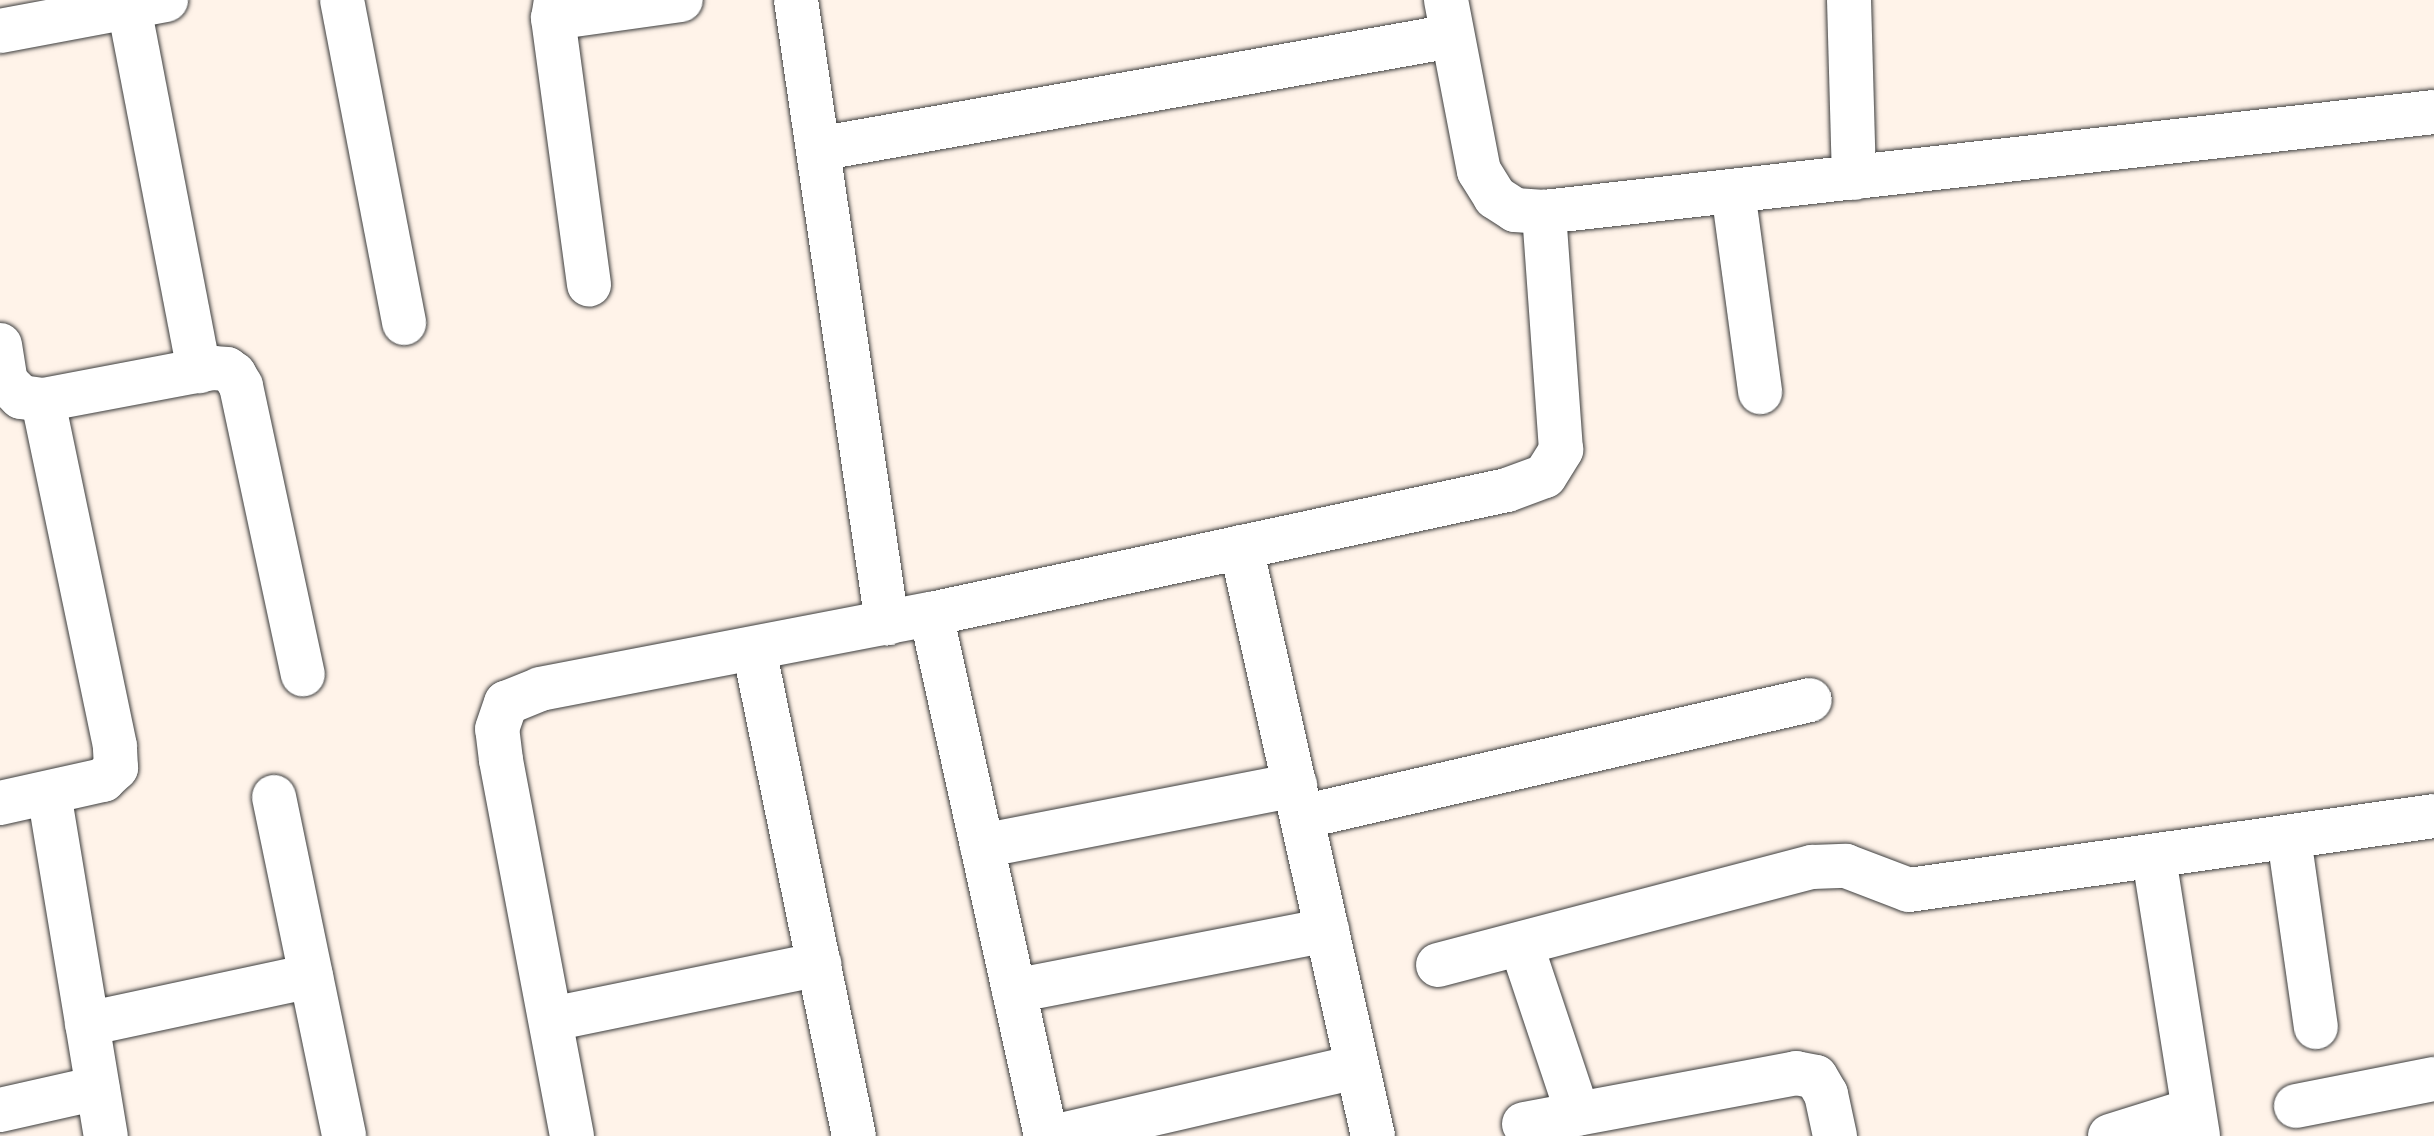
<!DOCTYPE html>
<style>
body{margin:0}
#map{position:relative;width:2434px;height:1136px;overflow:hidden;background:#fff3e9;font-family:"Times New Roman",serif}
div>[style]{position:absolute}
[style*='--x']{left:calc(var(--x)*1px);top:calc(var(--y)*1px);width:calc(var(--w)*1px);rotate:calc(var(--a)*1deg)}
.roads{filter:drop-shadow(0 0 2px #3e3e3e) drop-shadow(0 0 2px #3e3e3e)}
.minor>*{height:44px;margin:-22px;padding:0 22px;transform-origin:22px;border-radius:22px;background:#fff}
span{translate:-50% -50%;white-space:nowrap;text-align:center;line-height:1.15;-webkit-text-stroke:8px #fff;paint-order:stroke}
</style>
<div id="map">
<div class="roads">
<div class="minor">
<i style="--x:342;--y:0;--w:329;--a:79.1"></i>
<i style="--x:556;--y:0;--w:18;--a:99"></i>
<i style="--x:553;--y:18;--w:269;--a:82.3"></i>
<i style="--x:796;--y:0;--w:630;--a:81.69"></i>
<i style="--x:1446;--y:0;--w:174;--a:79.1"></i>
<i style="--x:1479;--y:171;--w:31;--a:58"></i>
<i style="--x:1495;--y:197;--w:24;--a:33"></i>
<i style="--x:1515;--y:210;--w:29;--a:4"></i>
<i style="--x:1544;--y:212;--w:896;--a:-6.41"></i>
<i style="--x:1849;--y:0;--w:178;--a:88.4"></i>
<i style="--x:129;--y:7;--w:371;--a:79.1"></i>
<i style="--x:553;--y:18;--w:129;--a:-8"></i>
<i style="--x:0;--y:31;--w:169;--a:-10.6"></i>
<i style="--x:818;--y:149;--w:644;--a:-10.11"></i>
<i style="--x:1733;--y:191;--w:203;--a:82.3"></i>
<i style="--x:0;--y:345;--w:37;--a:81"></i>
<i style="--x:6;--y:382;--w:21;--a:45"></i>
<i style="--x:21;--y:397;--w:22;--a:8"></i>
<i style="--x:43;--y:400;--w:173;--a:-10.7"></i>
<i style="--x:213;--y:368;--w:14;--a:4"></i>
<i style="--x:227;--y:369;--w:9;--a:36"></i>
<i style="--x:234;--y:374;--w:14;--a:60"></i>
<i style="--x:241;--y:386;--w:295;--a:77.9"></i>
<i style="--x:1241;--y:547;--w:604;--a:77.37"></i>
<i style="--x:931;--y:614;--w:535;--a:77.58"></i>
<i style="--x:754;--y:649;--w:497;--a:78.4"></i>
<i style="--x:49;--y:793;--w:348;--a:80.6"></i>
<i style="--x:274;--y:797;--w:346;--a:78.3"></i>
<i style="--x:0;--y:803;--w:106;--a:-12.6"></i>
<i style="--x:103;--y:780;--w:18;--a:-43"></i>
<i style="--x:116;--y:768;--w:22;--a:-93"></i>
<i style="--x:115;--y:746;--w:353;--a:-101.8"></i>
<i style="--x:1302;--y:817;--w:521;--a:-12.97"></i>
<i style="--x:2289;--y:838;--w:191;--a:81.9"></i>
<i style="--x:982;--y:846;--w:319;--a:-11"></i>
<i style="--x:2154;--y:858;--w:281;--a:81"></i>
<i style="--x:1521;--y:944;--w:179;--a:71.5"></i>
<i style="--x:1438;--y:965;--w:387;--a:-14.7"></i>
<i style="--x:1812;--y:867;--w:34;--a:-2"></i>
<i style="--x:1846;--y:866;--w:67;--a:20.9"></i>
<i style="--x:1909;--y:890;--w:530;--a:-8.02"></i>
<i style="--x:1014;--y:991;--w:319;--a:-11"></i>
<i style="--x:552;--y:1019;--w:273;--a:-11.6"></i>
<i style="--x:87;--y:1024;--w:229;--a:-12.1"></i>
<i style="--x:2296;--y:1106;--w:141;--a:-11.1"></i>
<i style="--x:0;--y:1110;--w:100;--a:-12.7"></i>
<i style="--x:1524;--y:1124;--w:277;--a:-10.6"></i>
<i style="--x:1796;--y:1073;--w:20;--a:11"></i>
<i style="--x:1816;--y:1077;--w:20;--a:60"></i>
<i style="--x:1826;--y:1094;--w:43;--a:77.9"></i>
<i style="--x:572;--y:1136;--w:383;--a:-100.7"></i>
<i style="--x:501;--y:760;--w:31;--a:-97"></i>
<i style="--x:497;--y:729;--w:28;--a:-71"></i>
<i style="--x:506;--y:703;--w:37;--a:-22"></i>
<i style="--x:540;--y:689;--w:398;--a:-10.9"></i>
<i style="--x:931;--y:614;--w:589;--a:-12.15"></i>
<i style="--x:1507;--y:490;--w:40;--a:-20.2"></i>
<i style="--x:1545;--y:476;--w:31;--a:-58"></i>
<i style="--x:1561;--y:450;--w:239;--a:-94.1"></i>
<i style="--x:1057;--y:1136;--w:308;--a:-13"></i>
<i style="--x:2110;--y:1136;--w:87;--a:-17.4"></i>
</div>
</div>
</div>
